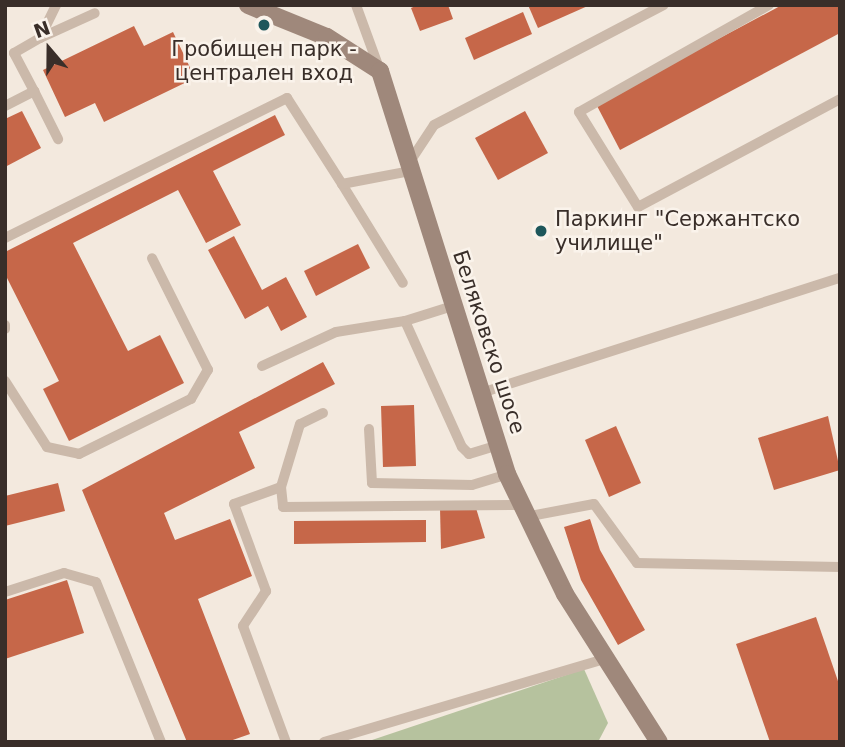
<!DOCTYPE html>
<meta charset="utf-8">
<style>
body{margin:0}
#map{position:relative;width:845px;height:747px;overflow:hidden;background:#f3e9de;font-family:"DejaVu Sans",sans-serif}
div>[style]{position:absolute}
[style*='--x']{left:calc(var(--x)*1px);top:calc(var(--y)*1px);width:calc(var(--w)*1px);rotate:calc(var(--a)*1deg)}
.green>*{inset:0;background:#b6c29e}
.building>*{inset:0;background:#c66749}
.lane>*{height:10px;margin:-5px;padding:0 5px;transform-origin:5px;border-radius:5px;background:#cbb9aa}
.secondary>*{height:18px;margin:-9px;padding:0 9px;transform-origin:9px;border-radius:9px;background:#9f887b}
.dots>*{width:19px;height:19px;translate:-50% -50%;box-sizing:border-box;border:4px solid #faf3eb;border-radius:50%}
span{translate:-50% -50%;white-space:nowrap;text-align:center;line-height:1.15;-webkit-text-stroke:5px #faf3eb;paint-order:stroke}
.poi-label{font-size:21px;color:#392e29}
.left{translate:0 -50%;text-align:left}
.street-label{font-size:21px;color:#392e29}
.frame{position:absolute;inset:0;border:7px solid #392e29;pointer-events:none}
.north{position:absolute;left:14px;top:14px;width:70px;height:70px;-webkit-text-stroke:5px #faf3eb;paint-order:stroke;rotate:340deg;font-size:19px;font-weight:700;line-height:28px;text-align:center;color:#392e29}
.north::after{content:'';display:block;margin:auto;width:24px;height:32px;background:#392e29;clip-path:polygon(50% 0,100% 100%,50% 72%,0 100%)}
</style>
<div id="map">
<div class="green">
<i style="clip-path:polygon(584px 669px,608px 723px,598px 742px,366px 742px)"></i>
</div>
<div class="building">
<i style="clip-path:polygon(418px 5px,448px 5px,453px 19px,420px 31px,411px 8px)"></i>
<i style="clip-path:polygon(528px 5px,590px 5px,538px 28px)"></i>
<i style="clip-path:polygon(782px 5px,840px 5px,840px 33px,620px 150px,596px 104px)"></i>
<i style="clip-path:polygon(523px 12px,532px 34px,474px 60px,465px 38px)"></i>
<i style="clip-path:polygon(134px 26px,144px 46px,173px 32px,195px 78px,104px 122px,95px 103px,65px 117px,43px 70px)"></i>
<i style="clip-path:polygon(22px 111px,41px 148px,5px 167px,5px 119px)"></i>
<i style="clip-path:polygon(525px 111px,548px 153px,498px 180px,475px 138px)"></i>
<i style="clip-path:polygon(275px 115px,285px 135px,213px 171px,241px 225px,206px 243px,178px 190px,73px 243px,128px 351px,160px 335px,184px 383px,69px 441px,43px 389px,59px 381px,5px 274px,5px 252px)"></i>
<i style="clip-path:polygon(234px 236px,262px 290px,286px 277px,307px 317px,281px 331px,268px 306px,245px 319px,208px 250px)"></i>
<i style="clip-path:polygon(358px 244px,370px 268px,316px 296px,304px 271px)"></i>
<i style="clip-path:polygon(323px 362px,335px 384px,239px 432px,255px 468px,164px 513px,175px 540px,230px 519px,252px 576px,198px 599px,250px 734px,227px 742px,187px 742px,82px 490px)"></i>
<i style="clip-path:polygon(414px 405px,416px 466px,383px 467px,381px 406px)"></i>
<i style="clip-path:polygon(828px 416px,840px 470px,774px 490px,758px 438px)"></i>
<i style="clip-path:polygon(616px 426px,641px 483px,609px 497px,585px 440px)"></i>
<i style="clip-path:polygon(58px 483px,65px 511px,5px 526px,5px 496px)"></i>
<i style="clip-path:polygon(440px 508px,476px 508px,485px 538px,441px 549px)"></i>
<i style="clip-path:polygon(590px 519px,600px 550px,645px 630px,618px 645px,581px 580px,564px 527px)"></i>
<i style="clip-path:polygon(426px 520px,426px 542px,294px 544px,294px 521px)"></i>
<i style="clip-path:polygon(67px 580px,84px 633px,5px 659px,5px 600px)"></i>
<i style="clip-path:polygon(816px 617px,840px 687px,840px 742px,770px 742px,736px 644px)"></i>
</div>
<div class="lane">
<i style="--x:356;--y:5;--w:67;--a:69.9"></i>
<i style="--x:769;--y:5;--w:218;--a:150.6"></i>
<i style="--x:579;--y:112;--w:112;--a:58.2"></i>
<i style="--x:638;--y:207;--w:229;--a:-28.1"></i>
<i style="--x:40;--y:38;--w:60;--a:-24.4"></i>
<i style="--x:34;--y:91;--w:54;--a:63.4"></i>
<i style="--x:5;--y:106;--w:33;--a:-27"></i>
<i style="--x:34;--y:91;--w:43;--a:-117.8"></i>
<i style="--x:14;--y:53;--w:30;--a:-30"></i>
<i style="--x:40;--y:38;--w:37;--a:-64"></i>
<i style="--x:409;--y:163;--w:45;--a:-56.7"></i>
<i style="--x:434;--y:125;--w:259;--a:-27.6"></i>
<i style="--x:342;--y:184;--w:116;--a:58.4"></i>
<i style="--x:5;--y:238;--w:315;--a:-26.4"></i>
<i style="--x:287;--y:98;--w:102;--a:57.4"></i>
<i style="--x:342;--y:184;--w:69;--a:-10.8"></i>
<i style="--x:405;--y:321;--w:50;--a:-17.4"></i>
<i style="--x:5;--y:325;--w:4;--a:90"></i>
<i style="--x:262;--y:366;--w:81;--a:-24.7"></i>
<i style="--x:336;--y:332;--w:70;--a:-9.1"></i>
<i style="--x:405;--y:321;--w:138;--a:65.7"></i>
<i style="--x:462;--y:447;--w:10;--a:45"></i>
<i style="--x:469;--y:454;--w:30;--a:-17"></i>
<i style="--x:5;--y:381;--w:78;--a:57.5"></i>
<i style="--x:47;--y:447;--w:33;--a:12"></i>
<i style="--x:79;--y:454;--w:125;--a:-26.2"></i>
<i style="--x:191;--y:399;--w:34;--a:-60"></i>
<i style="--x:208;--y:370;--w:125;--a:-116.6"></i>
<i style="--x:481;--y:393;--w:377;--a:-17.8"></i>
<i style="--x:323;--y:413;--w:25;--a:154"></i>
<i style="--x:300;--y:424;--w:66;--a:106.8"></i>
<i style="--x:281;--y:487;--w:20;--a:84"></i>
<i style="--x:283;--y:507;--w:238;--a:-0.5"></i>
<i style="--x:369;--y:429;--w:54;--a:86.8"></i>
<i style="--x:372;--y:483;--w:100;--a:1.1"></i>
<i style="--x:472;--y:485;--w:37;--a:-17"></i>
<i style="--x:281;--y:487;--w:50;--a:160.1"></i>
<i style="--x:234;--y:504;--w:93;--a:69.8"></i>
<i style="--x:266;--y:591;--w:42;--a:123.3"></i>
<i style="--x:243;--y:626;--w:124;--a:69.7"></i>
<i style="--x:525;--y:517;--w:70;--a:-10.7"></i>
<i style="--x:594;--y:504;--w:73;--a:53.9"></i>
<i style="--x:637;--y:563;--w:203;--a:1.1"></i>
<i style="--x:5;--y:592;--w:62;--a:-17.9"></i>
<i style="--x:64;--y:573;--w:33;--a:16"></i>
<i style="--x:96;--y:582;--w:173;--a:67.9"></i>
<i style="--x:324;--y:742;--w:296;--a:-16.5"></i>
</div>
<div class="secondary">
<i style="--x:248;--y:5;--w:85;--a:22.1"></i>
<i style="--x:327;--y:37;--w:63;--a:32.7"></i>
<i style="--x:380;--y:71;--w:423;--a:72.5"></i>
<i style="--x:507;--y:474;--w:133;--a:64.2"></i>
<i style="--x:565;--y:594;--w:175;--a:57.6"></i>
</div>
<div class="dots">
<i style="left:264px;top:25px;background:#1e575b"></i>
<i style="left:541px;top:231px;background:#1e575b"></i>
</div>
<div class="poi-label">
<span style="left:264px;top:61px">Гробищен парк -<br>централен вход</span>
<span class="left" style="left:555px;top:231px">Паркинг "Сержантско<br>училище"</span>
</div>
<div class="street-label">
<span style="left:489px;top:342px;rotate:72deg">Беляковско шосе</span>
</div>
<div class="frame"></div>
<div class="north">N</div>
</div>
